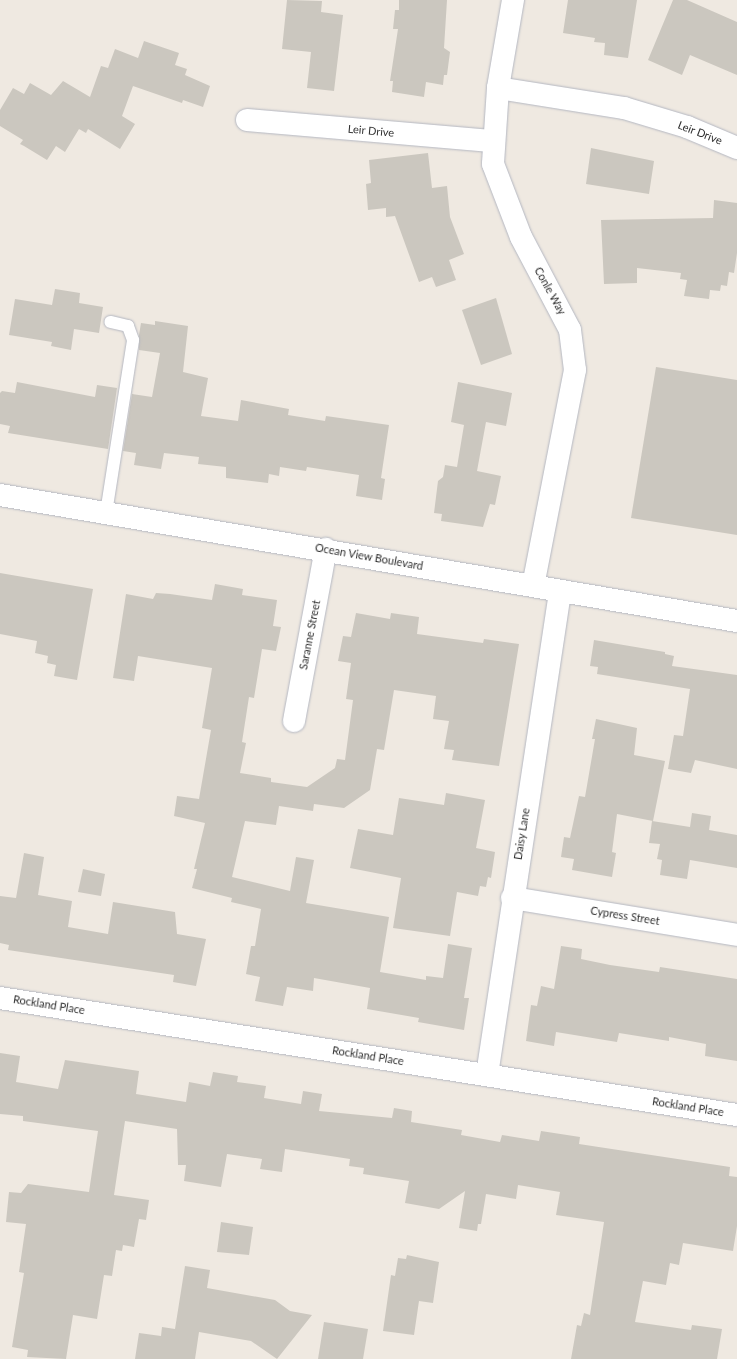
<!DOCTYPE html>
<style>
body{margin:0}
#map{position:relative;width:737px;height:1359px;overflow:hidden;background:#efe9e1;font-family:Lato,sans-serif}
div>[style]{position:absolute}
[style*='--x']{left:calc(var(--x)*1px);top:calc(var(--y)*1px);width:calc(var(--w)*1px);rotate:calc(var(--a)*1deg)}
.building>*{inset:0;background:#cbc7bf}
.roads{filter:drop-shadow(0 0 1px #b4b7c1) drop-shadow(0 0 1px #b4b7c1)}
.lane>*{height:12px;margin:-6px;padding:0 6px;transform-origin:6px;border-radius:6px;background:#fff}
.street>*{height:22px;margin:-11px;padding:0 11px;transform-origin:11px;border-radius:11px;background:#fff}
.secondary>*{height:22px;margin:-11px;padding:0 11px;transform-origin:11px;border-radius:11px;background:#fff}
span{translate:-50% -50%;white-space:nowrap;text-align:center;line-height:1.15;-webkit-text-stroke:3px #fff;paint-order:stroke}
.street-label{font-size:11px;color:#2e2e2e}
</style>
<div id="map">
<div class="building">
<i style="clip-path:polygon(287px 0,322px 1px,321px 12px,343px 15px,334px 91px,307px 88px,311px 52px,282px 49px)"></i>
<i style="clip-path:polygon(399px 0,447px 0,444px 48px,450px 52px,447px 75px,444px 75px,443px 85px,426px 82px,424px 97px,392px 92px,393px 81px,390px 81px,398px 29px,393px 29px,395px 10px,399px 10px)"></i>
<i style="clip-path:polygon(568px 0,637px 0,628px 58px,604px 55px,605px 43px,594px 42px,595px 38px,563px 33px)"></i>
<i style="clip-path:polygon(673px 0,687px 0,737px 22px,737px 75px,690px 55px,682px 75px,648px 60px)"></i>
<i style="clip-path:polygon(144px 41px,179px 53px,175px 65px,187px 69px,185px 75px,210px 86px,203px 107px,183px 100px,182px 103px,133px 86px,122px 116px,135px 124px,120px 149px,88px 129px,86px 133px,79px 129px,65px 152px,56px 146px,47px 160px,24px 146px,20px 144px,23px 140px,0 126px,0 110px,13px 88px,24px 94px,30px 83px,51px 95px,63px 81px,90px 97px,101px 66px,108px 68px,115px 49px,138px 58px)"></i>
<i style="clip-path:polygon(591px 148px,654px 161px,649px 194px,586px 184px)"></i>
<i style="clip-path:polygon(428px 153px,432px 188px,447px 186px,450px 217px,464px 254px,449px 260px,456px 280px,436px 287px,432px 277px,419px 282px,395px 216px,386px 217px,386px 208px,368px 210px,366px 184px,371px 183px,369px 160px)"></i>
<i style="clip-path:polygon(714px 200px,737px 203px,737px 253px,734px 273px,729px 272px,727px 286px,721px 285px,720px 291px,710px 290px,709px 299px,684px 296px,687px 280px,680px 279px,681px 273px,637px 268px,637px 283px,604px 284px,601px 220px,713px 218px)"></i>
<i style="clip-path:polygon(55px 289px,80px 293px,79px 303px,103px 307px,99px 333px,74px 329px,71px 350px,51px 346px,52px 342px,9px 335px,15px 299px,52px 305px)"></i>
<i style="clip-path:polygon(496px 298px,512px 354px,481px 365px,462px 310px)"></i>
<i style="clip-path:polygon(155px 321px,188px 326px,183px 372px,208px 378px,201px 416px,238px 421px,241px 400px,289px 409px,288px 415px,325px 421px,326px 416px,389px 425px,381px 478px,385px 479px,382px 500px,356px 496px,359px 475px,307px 467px,306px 471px,280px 467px,279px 476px,269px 474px,268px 483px,226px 478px,226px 467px,198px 464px,199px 457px,164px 453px,161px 469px,134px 465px,136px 453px,123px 451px,132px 394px,152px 397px,160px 353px,139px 350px,139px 335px,141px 323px,155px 325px)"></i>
<i style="clip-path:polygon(656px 367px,737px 380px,737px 535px,631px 518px)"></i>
<i style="clip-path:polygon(17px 382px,95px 397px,97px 385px,117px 388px,108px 449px,8px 433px,10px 426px,0 424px,0 393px,2px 391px,15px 393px)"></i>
<i style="clip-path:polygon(458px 382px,512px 393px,506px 426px,486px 422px,477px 471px,501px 476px,495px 505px,490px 504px,483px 527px,441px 521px,442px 514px,434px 513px,438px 481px,443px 477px,445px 465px,457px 467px,464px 425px,451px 422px)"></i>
<i style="clip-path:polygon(0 573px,93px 589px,77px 680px,54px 676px,56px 665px,47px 663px,48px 656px,35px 653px,37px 641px,0 634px)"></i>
<i style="clip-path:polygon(215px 584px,243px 589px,242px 595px,277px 600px,273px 626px,281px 627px,276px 651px,262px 649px,254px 698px,249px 697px,242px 742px,246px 743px,240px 773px,271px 778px,271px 782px,307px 787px,335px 768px,337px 759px,345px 760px,353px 700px,346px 699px,351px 663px,338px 661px,343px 636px,351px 637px,356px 613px,390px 619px,391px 613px,419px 617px,417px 634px,483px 643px,484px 639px,519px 644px,499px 766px,452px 760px,454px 750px,444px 749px,449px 721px,433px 719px,436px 696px,394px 690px,384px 750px,377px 749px,370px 790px,344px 808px,314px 804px,313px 811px,279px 806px,276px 825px,245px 821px,232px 877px,290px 891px,296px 857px,314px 860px,306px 903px,389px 917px,380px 972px,426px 980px,426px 976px,443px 978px,448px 944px,472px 948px,464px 998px,469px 998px,464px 1030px,418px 1022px,419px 1018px,367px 1009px,370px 988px,314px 978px,313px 991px,287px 987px,283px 1006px,255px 1001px,260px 977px,246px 974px,251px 946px,255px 946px,261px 909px,231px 902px,232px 898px,192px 888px,197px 869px,194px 869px,205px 823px,174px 816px,177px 796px,199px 799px,211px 730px,202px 728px,212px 668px,138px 656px,134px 681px,113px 678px,126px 594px,153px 599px,156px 593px,170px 594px,212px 600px)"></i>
<i style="clip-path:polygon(594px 640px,665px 652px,665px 654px,674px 656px,672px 666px,737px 675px,737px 769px,695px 760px,691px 773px,668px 769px,674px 735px,683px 736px,690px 689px,597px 674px,598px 667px,590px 666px)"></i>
<i style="clip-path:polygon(596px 719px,637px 728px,634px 755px,665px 761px,653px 821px,617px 814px,612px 852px,616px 853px,612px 877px,572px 870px,574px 859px,561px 857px,564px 837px,570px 838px,579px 796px,585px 797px,595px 739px,592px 739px)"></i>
<i style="clip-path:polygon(446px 793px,485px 800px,476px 848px,495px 852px,491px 878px,488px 877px,486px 887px,480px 886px,478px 896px,457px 892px,450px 936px,393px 928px,401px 878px,350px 868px,358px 829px,393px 835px,399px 798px,444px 805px)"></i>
<i style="clip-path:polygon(692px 813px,711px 816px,709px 830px,737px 835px,737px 868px,690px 860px,687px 879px,660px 875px,662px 860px,657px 859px,660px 844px,649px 843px,652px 821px,690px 827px)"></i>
<i style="clip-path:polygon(24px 853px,44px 857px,38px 895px,72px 901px,68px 927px,108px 934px,113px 902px,175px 912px,177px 934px,206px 939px,196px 986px,173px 982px,174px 975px,8px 950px,9px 945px,0 943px,0 896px,16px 898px)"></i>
<i style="clip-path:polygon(83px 869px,105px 874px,101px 896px,78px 892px)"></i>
<i style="clip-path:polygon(561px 946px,582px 949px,581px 959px,610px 965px,659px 972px,660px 967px,737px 979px,737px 1061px,705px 1056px,706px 1044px,669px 1037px,669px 1041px,619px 1033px,617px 1042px,556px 1032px,554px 1046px,526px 1041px,531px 1005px,537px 1006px,541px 986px,554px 989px)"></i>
<i style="clip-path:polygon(0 1053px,20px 1056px,16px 1082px,58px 1089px,65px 1060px,139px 1071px,136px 1094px,186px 1102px,189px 1082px,210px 1086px,213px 1072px,238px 1076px,237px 1082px,266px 1086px,264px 1098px,301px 1104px,303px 1091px,322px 1094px,319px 1111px,392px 1118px,394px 1108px,412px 1111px,411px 1122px,462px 1130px,461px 1135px,500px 1142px,502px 1135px,539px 1141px,541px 1131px,580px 1137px,579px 1144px,730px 1167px,729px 1176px,737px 1177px,737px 1226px,733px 1251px,683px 1243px,679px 1265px,670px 1263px,666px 1285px,643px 1281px,635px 1322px,691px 1330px,692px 1325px,722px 1329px,717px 1359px,571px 1359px,577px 1325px,581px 1326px,584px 1313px,590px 1315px,604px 1222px,556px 1215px,560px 1192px,518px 1185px,516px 1199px,486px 1194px,481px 1224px,478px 1224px,477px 1231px,459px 1228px,465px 1191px,439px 1209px,405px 1203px,409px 1181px,363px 1174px,364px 1168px,349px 1166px,350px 1159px,285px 1149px,282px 1172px,260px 1169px,262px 1159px,227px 1154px,221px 1187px,184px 1181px,186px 1165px,178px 1165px,177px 1129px,125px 1121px,114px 1195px,149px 1200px,146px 1220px,139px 1219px,134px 1247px,123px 1245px,122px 1251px,116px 1250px,112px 1276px,104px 1275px,97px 1319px,73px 1315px,66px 1359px,27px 1357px,28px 1350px,12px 1347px,24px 1273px,19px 1272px,26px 1224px,6px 1222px,9px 1192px,21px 1193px,28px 1184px,89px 1192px,98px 1131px,23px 1121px,23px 1116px,0 1114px)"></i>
<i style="clip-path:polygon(221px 1222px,253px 1227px,249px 1255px,217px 1252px)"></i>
<i style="clip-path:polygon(407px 1255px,439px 1262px,433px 1303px,419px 1301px,414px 1335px,383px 1331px,391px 1275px,395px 1276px,398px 1258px,406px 1259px)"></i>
<i style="clip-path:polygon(185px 1266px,210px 1270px,207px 1288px,275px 1300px,290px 1311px,312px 1315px,277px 1359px,251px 1341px,199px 1332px,195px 1359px,135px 1359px,139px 1333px,161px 1336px,162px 1327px,175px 1329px)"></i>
<i style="clip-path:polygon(324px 1322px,368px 1329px,363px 1359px,318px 1359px)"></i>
</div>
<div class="roads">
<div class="lane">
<i style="--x:106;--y:513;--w:175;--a:-81.1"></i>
<i style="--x:133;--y:340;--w:15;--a:-110"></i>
<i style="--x:128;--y:326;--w:18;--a:-167"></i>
</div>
<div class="street">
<i style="--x:513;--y:0;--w:89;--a:99.7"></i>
<i style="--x:498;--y:88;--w:76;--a:93.8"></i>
<i style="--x:493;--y:164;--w:78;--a:69"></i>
<i style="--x:521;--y:237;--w:105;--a:62.2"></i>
<i style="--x:570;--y:330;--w:40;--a:82.9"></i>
<i style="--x:575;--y:370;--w:220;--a:101"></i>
<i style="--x:498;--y:88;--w:128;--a:9"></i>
<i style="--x:624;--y:108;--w:66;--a:16.8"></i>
<i style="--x:687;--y:127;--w:54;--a:22.8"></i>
<i style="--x:247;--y:120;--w:248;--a:4.9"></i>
<i style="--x:294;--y:721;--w:175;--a:-79.5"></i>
<i style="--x:512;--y:898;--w:228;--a:9.3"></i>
<i style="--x:0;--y:998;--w:746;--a:9.02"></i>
<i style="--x:487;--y:1075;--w:488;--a:-81.4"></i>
</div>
<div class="secondary">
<i style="--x:0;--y:495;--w:748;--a:9.7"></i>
</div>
</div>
<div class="street-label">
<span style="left:371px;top:131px;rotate:5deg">Leir Drive</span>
<span style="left:700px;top:133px;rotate:21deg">Leir Drive</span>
<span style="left:550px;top:291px;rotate:61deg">Conle Way</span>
<span style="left:369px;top:557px;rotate:10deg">Ocean View Boulevard</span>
<span style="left:310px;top:635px;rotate:-79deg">Saranne Street</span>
<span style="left:522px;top:834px;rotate:-81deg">Daisy Lane</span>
<span style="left:625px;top:916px;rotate:9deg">Cypress Street</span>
<span style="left:49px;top:1005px;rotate:9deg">Rockland Place</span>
<span style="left:368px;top:1056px;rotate:9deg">Rockland Place</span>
<span style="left:688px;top:1107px;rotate:9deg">Rockland Place</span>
</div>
</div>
